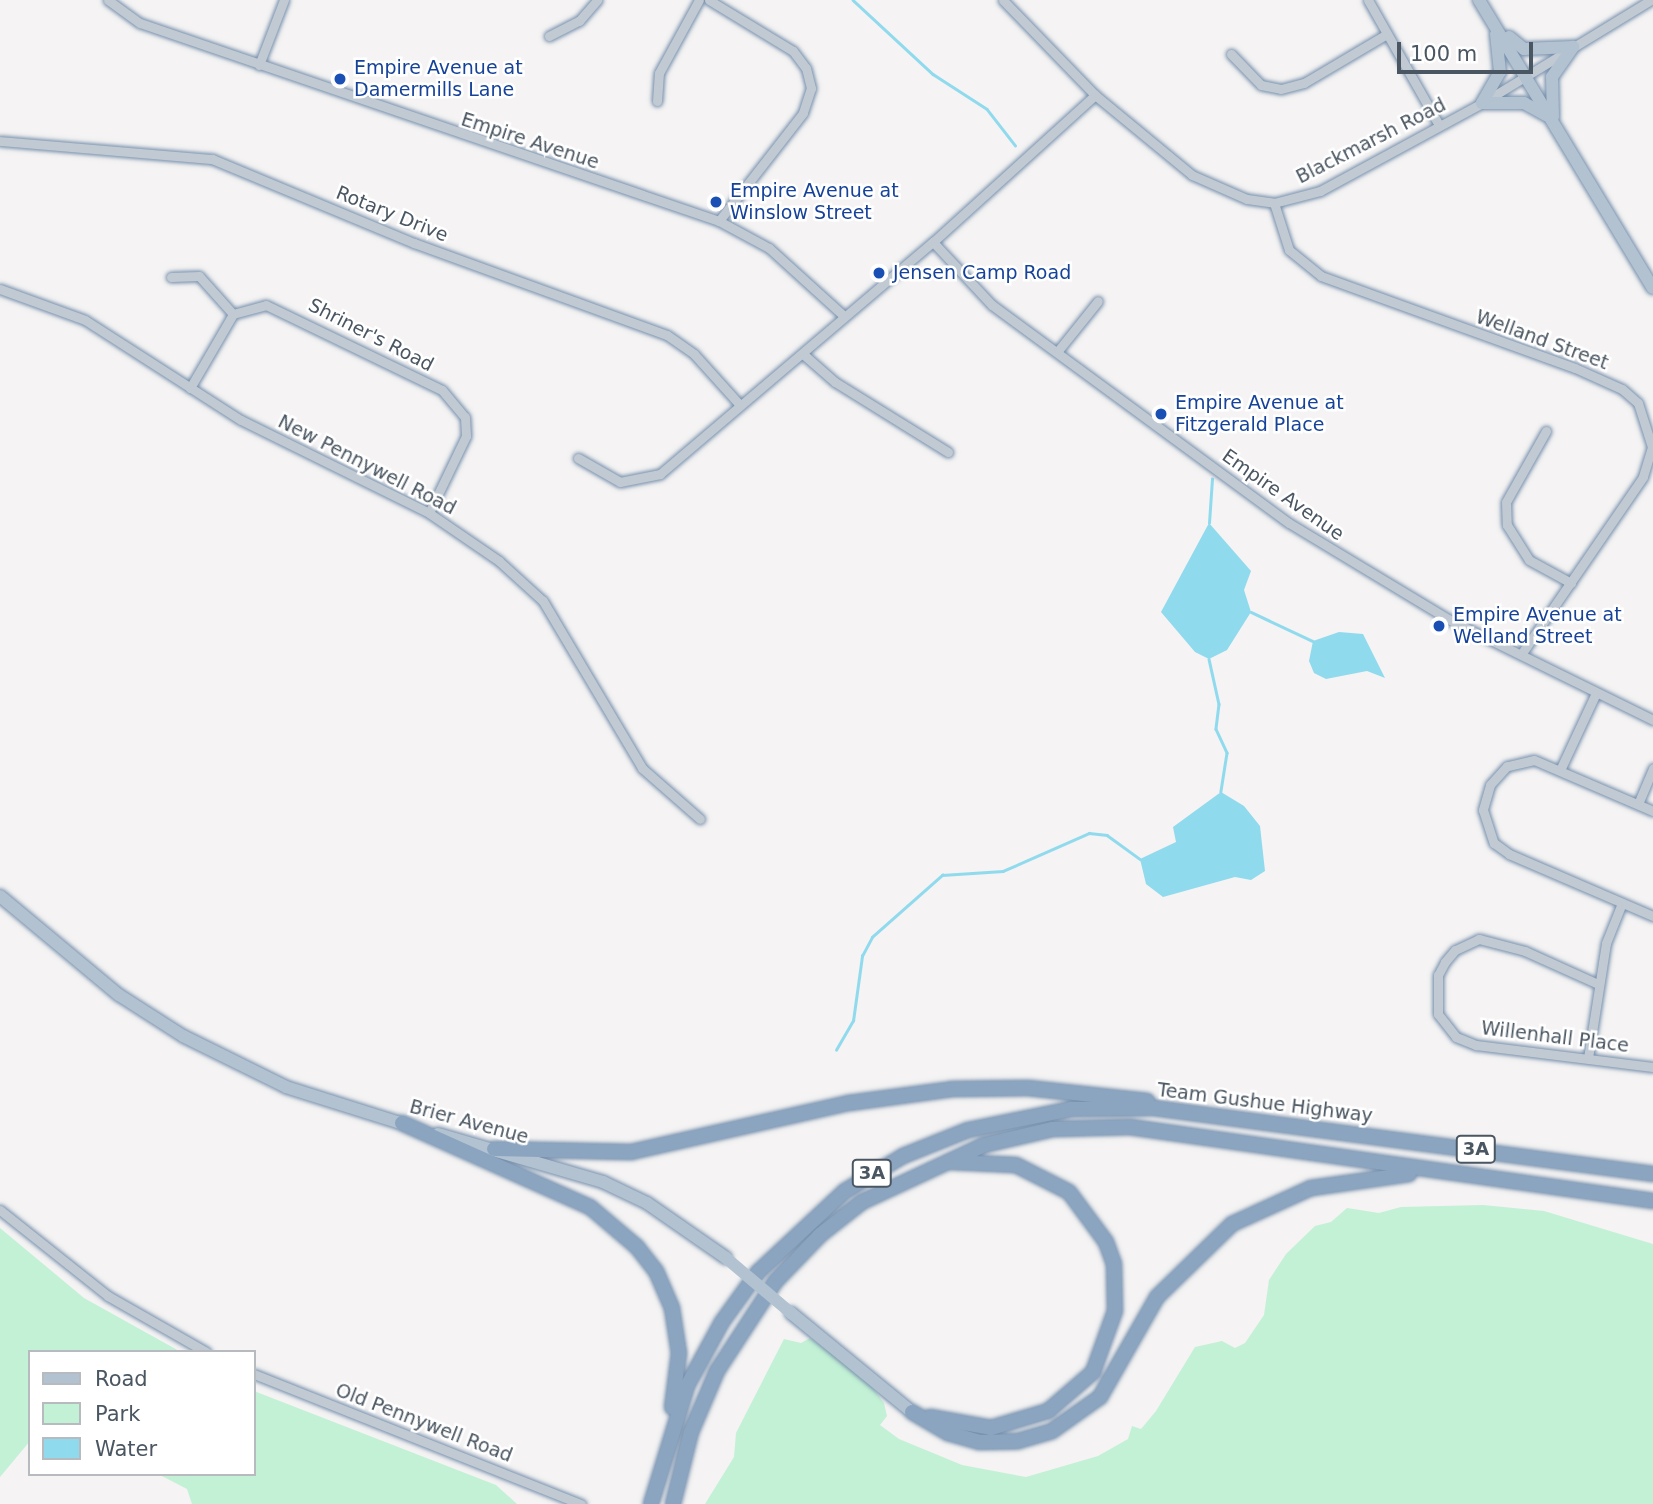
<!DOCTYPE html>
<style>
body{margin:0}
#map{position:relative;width:1653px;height:1504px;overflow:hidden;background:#f5f3f3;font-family:"DejaVu Sans",sans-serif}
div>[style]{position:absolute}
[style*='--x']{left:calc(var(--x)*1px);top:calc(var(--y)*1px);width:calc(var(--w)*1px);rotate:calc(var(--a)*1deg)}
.green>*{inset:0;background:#c3f1d5}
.water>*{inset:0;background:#90daee}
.stream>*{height:2.5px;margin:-1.25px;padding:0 1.25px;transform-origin:1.25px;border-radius:1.25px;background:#90daee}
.roads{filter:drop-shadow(0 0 2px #7690ad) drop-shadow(0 0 2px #7690ad)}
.minor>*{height:9px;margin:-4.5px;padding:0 4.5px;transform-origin:4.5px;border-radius:4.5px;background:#c1cad2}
.major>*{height:12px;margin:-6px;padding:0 6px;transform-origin:6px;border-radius:6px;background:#b3c2d1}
.highway>*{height:14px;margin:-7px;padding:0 7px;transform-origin:7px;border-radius:7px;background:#8ba5c1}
.major-bridge>*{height:12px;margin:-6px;padding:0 6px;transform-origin:6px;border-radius:6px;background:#b3c2d1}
.dots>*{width:19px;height:19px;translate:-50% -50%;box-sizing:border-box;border:4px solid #fff;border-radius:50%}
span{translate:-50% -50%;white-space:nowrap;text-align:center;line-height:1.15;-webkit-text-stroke:5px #fff;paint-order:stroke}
.shield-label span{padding:2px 5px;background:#fff;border:2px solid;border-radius:5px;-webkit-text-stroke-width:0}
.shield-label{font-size:18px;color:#4a5661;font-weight:700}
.transit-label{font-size:19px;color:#164399}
.left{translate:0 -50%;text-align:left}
.street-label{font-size:19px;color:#4a5661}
.legend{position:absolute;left:28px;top:1350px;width:228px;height:126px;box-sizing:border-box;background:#fff;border:2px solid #b7bbc0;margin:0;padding:9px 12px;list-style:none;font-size:21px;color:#4a5661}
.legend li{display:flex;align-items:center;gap:14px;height:35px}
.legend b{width:35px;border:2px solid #b7bbc0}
.scale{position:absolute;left:1397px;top:42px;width:136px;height:32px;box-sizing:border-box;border:4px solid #4a5661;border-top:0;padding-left:9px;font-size:21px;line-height:24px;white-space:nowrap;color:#4a5661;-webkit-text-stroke:5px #fff;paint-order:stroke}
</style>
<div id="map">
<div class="green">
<i style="clip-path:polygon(1483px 1205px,1544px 1211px,1653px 1244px,1653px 1504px,705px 1504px,734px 1457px,736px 1433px,784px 1339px,801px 1343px,810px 1338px,866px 1379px,884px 1403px,887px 1416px,880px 1425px,899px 1439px,962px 1465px,1026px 1477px,1098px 1456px,1128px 1439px,1132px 1426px,1141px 1429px,1156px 1411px,1195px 1347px,1222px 1341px,1235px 1348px,1245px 1343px,1264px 1315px,1269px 1280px,1286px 1254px,1315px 1226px,1331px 1222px,1347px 1208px,1379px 1213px,1401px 1207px)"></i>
<i style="clip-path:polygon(0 1228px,84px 1298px,181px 1352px,30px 1352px,30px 1441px,0 1477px)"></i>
<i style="clip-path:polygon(254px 1391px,496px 1485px,517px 1504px,192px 1504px,187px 1489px,158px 1474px,254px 1474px)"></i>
</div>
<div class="water">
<i style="clip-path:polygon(1209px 523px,1251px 571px,1244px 590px,1251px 612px,1227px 650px,1209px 659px,1195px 652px,1161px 612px)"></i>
<i style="clip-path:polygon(1339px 632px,1363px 634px,1385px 678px,1367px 671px,1326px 679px,1314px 673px,1309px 661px,1313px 641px)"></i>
<i style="clip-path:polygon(1221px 792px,1244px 806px,1260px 826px,1265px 871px,1251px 880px,1235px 877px,1163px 897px,1146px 884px,1140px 859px,1176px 842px,1173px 827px)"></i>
</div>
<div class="stream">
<i style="--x:853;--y:0;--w:109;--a:42.8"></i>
<i style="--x:933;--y:74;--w:64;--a:32.9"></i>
<i style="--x:987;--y:109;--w:46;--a:52.1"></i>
<i style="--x:1209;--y:523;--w:44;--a:-86.1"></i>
<i style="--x:1251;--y:612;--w:68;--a:25.1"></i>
<i style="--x:1209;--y:659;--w:46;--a:77.5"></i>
<i style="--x:1219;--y:704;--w:25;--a:97"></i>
<i style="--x:1216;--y:729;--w:26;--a:65"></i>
<i style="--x:1227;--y:753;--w:39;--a:99"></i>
<i style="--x:836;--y:1050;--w:34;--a:-60"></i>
<i style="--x:853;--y:1021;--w:66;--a:-82.1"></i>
<i style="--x:862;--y:956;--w:21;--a:-62"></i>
<i style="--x:872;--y:937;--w:94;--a:-41.5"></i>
<i style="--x:942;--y:875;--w:61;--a:-3.8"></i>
<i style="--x:1003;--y:871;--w:94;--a:-23.8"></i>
<i style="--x:1089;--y:833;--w:18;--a:6"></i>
<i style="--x:1107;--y:835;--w:41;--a:36"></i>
</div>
<div class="roads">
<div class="minor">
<i style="--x:108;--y:0;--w:39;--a:36"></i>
<i style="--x:140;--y:23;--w:612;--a:18.88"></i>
<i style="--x:719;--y:221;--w:57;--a:28.4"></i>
<i style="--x:769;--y:248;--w:101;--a:42.2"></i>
<i style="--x:709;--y:0;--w:98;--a:31.3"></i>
<i style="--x:793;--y:51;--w:21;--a:53"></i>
<i style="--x:806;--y:68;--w:21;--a:76"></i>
<i style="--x:811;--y:88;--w:26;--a:108"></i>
<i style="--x:803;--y:113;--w:137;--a:127.9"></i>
<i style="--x:1003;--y:0;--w:132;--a:45.9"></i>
<i style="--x:1095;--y:95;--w:126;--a:39.5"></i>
<i style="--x:1192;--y:175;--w:60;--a:23.6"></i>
<i style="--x:1247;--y:199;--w:27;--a:8"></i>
<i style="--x:1274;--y:203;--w:48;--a:-14.6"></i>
<i style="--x:1320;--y:191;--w:184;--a:-28.5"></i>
<i style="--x:1482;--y:103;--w:198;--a:-31.4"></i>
<i style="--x:1368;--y:0;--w:144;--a:60.4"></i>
<i style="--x:549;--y:36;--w:34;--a:-27"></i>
<i style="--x:579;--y:21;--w:28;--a:-49"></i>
<i style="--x:1231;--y:54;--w:43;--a:45.9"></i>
<i style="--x:1261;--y:85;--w:20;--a:11"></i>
<i style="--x:1281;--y:89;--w:24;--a:-15"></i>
<i style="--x:1304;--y:83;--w:96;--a:-30.6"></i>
<i style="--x:259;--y:65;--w:70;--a:-69"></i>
<i style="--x:657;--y:101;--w:28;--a:-86"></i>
<i style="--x:659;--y:73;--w:83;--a:-61.3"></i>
<i style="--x:0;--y:141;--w:213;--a:4.9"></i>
<i style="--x:212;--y:159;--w:219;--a:22.6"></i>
<i style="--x:414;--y:243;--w:269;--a:20"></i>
<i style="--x:667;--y:335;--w:33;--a:35"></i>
<i style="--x:694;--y:354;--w:67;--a:48"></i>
<i style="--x:1274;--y:203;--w:49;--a:72.3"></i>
<i style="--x:1289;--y:250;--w:41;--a:39.1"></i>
<i style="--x:1321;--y:276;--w:270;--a:19.9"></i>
<i style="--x:1575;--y:368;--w:51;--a:24.1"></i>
<i style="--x:1622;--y:389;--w:21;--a:41"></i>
<i style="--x:1638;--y:403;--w:46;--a:72.3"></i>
<i style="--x:1652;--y:447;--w:31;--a:107"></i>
<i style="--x:1643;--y:477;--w:214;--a:124.5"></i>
<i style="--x:933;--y:242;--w:86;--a:46.9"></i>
<i style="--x:992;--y:305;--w:368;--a:36.3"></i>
<i style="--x:1289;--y:523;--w:186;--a:31.1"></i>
<i style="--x:1448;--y:619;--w:229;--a:26.2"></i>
<i style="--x:171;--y:277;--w:28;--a:-2"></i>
<i style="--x:199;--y:276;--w:51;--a:48.2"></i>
<i style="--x:0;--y:289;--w:90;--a:20"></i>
<i style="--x:85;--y:320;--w:185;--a:32.7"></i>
<i style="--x:241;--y:420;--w:210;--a:26.3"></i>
<i style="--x:429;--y:513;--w:85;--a:34.4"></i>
<i style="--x:499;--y:561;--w:59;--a:42.3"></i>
<i style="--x:543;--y:601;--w:194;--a:59.3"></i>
<i style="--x:642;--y:768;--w:77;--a:41.3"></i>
<i style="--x:1057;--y:352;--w:65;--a:-51.2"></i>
<i style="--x:803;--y:354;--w:43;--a:41.2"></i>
<i style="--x:835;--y:382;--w:133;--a:31.8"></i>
<i style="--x:190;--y:388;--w:86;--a:-59.8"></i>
<i style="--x:233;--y:314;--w:34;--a:-15"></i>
<i style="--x:266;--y:305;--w:195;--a:25.8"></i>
<i style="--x:442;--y:390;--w:35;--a:50"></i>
<i style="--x:465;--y:417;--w:19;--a:87"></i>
<i style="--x:466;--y:436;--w:85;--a:115.7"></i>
<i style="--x:1546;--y:431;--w:81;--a:119.4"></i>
<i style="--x:1506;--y:502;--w:23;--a:88"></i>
<i style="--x:1507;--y:525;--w:41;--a:57.8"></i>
<i style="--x:1529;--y:560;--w:48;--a:28.7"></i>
<i style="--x:578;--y:458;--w:48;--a:29.7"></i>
<i style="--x:620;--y:482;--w:41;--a:-11.3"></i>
<i style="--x:660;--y:474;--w:358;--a:-40.4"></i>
<i style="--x:933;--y:242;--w:219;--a:-42.2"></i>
<i style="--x:1561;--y:768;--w:83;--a:-65"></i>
<i style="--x:1638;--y:804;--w:39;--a:-67"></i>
<i style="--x:1653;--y:811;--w:129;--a:-156.8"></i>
<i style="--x:1534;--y:760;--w:28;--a:167"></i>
<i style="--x:1507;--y:766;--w:25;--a:132"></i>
<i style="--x:1490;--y:785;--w:26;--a:106"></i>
<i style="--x:1483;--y:810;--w:35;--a:72"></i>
<i style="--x:1494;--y:843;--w:19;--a:36"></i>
<i style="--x:1509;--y:854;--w:157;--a:23.3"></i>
<i style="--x:1598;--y:984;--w:80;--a:-155.7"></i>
<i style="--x:1525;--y:951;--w:48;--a:-165.4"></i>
<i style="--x:1479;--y:939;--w:26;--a:155"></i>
<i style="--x:1455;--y:950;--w:16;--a:130"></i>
<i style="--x:1445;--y:962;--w:15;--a:118"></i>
<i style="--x:1438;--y:975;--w:39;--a:90"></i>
<i style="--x:1438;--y:1014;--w:29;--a:52"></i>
<i style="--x:1456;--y:1037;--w:22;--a:22"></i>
<i style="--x:1476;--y:1045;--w:178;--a:7.1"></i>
<i style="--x:1588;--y:1058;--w:116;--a:-81.1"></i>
<i style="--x:1606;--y:943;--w:43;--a:-68.2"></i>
<i style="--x:0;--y:1210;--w:138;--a:38.5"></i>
<i style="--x:108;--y:1296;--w:113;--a:29.7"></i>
<i style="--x:254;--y:1374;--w:352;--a:21.7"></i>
</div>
<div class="major">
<i style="--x:1479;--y:0;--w:336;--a:58.9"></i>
<i style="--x:1509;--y:37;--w:19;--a:39"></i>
<i style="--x:1524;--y:49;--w:49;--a:-2.3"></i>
<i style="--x:1482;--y:103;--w:36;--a:-60"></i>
<i style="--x:1500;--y:72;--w:38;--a:-96"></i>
<i style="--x:1482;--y:103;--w:42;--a:0"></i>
<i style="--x:1524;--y:103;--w:26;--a:29"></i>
<i style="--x:1553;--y:117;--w:40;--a:-91.4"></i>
<i style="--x:1552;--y:77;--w:37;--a:-55"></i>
<i style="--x:0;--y:896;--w:155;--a:39.8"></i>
<i style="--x:119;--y:995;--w:76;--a:32.6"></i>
<i style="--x:183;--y:1036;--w:115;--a:26.3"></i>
<i style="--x:286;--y:1087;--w:130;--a:17.5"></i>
<i style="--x:438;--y:1134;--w:172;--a:16.2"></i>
<i style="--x:603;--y:1182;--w:49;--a:25.5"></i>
<i style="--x:647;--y:1203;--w:96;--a:34.8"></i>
<i style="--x:791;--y:1313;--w:156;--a:39.3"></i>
</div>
<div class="highway">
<i style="--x:402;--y:1123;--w:206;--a:24.1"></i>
<i style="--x:590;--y:1207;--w:62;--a:40.4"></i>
<i style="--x:637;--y:1247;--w:31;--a:52"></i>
<i style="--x:656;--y:1271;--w:40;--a:66.6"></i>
<i style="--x:672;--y:1308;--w:46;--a:81.2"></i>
<i style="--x:679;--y:1353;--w:55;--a:97.3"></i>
<i style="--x:494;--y:1149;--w:137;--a:1.3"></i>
<i style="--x:631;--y:1152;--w:223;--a:-12.7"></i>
<i style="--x:849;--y:1103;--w:104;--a:-7.7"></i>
<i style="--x:952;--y:1089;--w:76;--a:-0.8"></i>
<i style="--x:1028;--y:1088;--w:120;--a:6.2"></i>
<i style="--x:912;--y:1412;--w:42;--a:30.3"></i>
<i style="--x:948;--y:1433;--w:32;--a:16"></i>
<i style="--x:979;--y:1442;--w:39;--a:-1"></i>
<i style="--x:1018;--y:1441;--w:35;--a:-16"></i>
<i style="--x:1052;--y:1431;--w:59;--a:-35.3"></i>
<i style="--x:1100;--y:1397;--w:115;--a:-60.3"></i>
<i style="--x:1157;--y:1297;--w:105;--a:-44.2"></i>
<i style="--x:1232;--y:1224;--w:87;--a:-24.5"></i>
<i style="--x:1311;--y:1188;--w:99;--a:-8.1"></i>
<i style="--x:930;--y:1417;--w:62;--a:10.2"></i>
<i style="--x:991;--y:1428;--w:59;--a:-16.6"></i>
<i style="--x:1048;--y:1411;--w:60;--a:-40.9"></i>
<i style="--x:1093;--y:1372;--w:65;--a:-70.2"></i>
<i style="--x:1115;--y:1311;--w:47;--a:-91.2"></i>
<i style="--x:1114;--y:1264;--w:23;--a:-110"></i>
<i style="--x:1106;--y:1242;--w:62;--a:-126.5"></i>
<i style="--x:1069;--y:1192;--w:59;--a:-153"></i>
<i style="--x:1016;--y:1165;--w:64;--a:-177.3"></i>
<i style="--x:651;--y:1504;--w:123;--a:-73"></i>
<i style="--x:687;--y:1386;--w:73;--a:-61.3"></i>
<i style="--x:722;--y:1322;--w:62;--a:-54.2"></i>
<i style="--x:758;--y:1272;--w:119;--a:-43"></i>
<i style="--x:845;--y:1191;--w:68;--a:-31.1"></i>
<i style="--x:903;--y:1156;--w:70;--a:-21.8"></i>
<i style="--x:968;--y:1130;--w:105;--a:-11.5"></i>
<i style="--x:1071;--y:1109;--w:83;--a:-0.7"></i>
<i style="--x:1154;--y:1108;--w:503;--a:7.53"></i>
<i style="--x:673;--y:1504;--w:74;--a:-76"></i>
<i style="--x:691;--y:1432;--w:66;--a:-66.9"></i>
<i style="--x:717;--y:1371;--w:106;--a:-56.9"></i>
<i style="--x:775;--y:1282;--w:65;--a:-46.2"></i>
<i style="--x:820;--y:1235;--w:53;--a:-38.2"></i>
<i style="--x:862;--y:1202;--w:135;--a:-25"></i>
<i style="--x:984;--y:1145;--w:71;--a:-13.1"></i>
<i style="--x:1053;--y:1129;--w:77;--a:-1.5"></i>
<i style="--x:1130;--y:1127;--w:528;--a:8.05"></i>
</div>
</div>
<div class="major-bridge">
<i style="--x:726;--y:1258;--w:85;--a:40.2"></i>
</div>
<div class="dots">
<i style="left:340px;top:79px;background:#1a4fb4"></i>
<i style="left:716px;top:202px;background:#1a4fb4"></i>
<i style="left:879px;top:273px;background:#1a4fb4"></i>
<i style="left:1161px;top:414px;background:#1a4fb4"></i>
<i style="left:1439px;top:626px;background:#1a4fb4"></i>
</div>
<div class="shield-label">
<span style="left:1476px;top:1149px">3A</span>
<span style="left:872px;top:1173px">3A</span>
</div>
<div class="transit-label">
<span class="left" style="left:354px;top:79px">Empire Avenue at<br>Damermills Lane</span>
<span class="left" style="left:730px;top:202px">Empire Avenue at<br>Winslow Street</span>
<span class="left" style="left:893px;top:273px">Jensen Camp Road</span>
<span class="left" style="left:1175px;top:414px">Empire Avenue at<br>Fitzgerald Place</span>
<span class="left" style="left:1453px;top:626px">Empire Avenue at<br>Welland Street</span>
</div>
<div class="street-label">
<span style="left:530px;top:141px;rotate:18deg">Empire Avenue</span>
<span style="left:1371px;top:141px;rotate:-27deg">Blackmarsh Road</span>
<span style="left:392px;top:214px;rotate:22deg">Rotary Drive</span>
<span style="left:371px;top:335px;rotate:27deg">Shriner's Road</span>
<span style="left:1542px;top:340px;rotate:20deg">Welland Street</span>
<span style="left:367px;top:465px;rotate:27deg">New Pennywell Road</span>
<span style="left:1283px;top:495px;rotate:35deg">Empire Avenue</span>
<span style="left:1555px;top:1037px;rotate:7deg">Willenhall Place</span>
<span style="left:1265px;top:1103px;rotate:7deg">Team Gushue Highway</span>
<span style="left:469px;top:1122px;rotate:15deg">Brier Avenue</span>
<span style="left:424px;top:1423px;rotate:21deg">Old Pennywell Road</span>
</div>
<ul class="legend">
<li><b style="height:9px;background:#b3c2d1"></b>Road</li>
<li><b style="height:19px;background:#c3f1d5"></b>Park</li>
<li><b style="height:19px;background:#90daee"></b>Water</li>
</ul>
<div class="scale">100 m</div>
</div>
